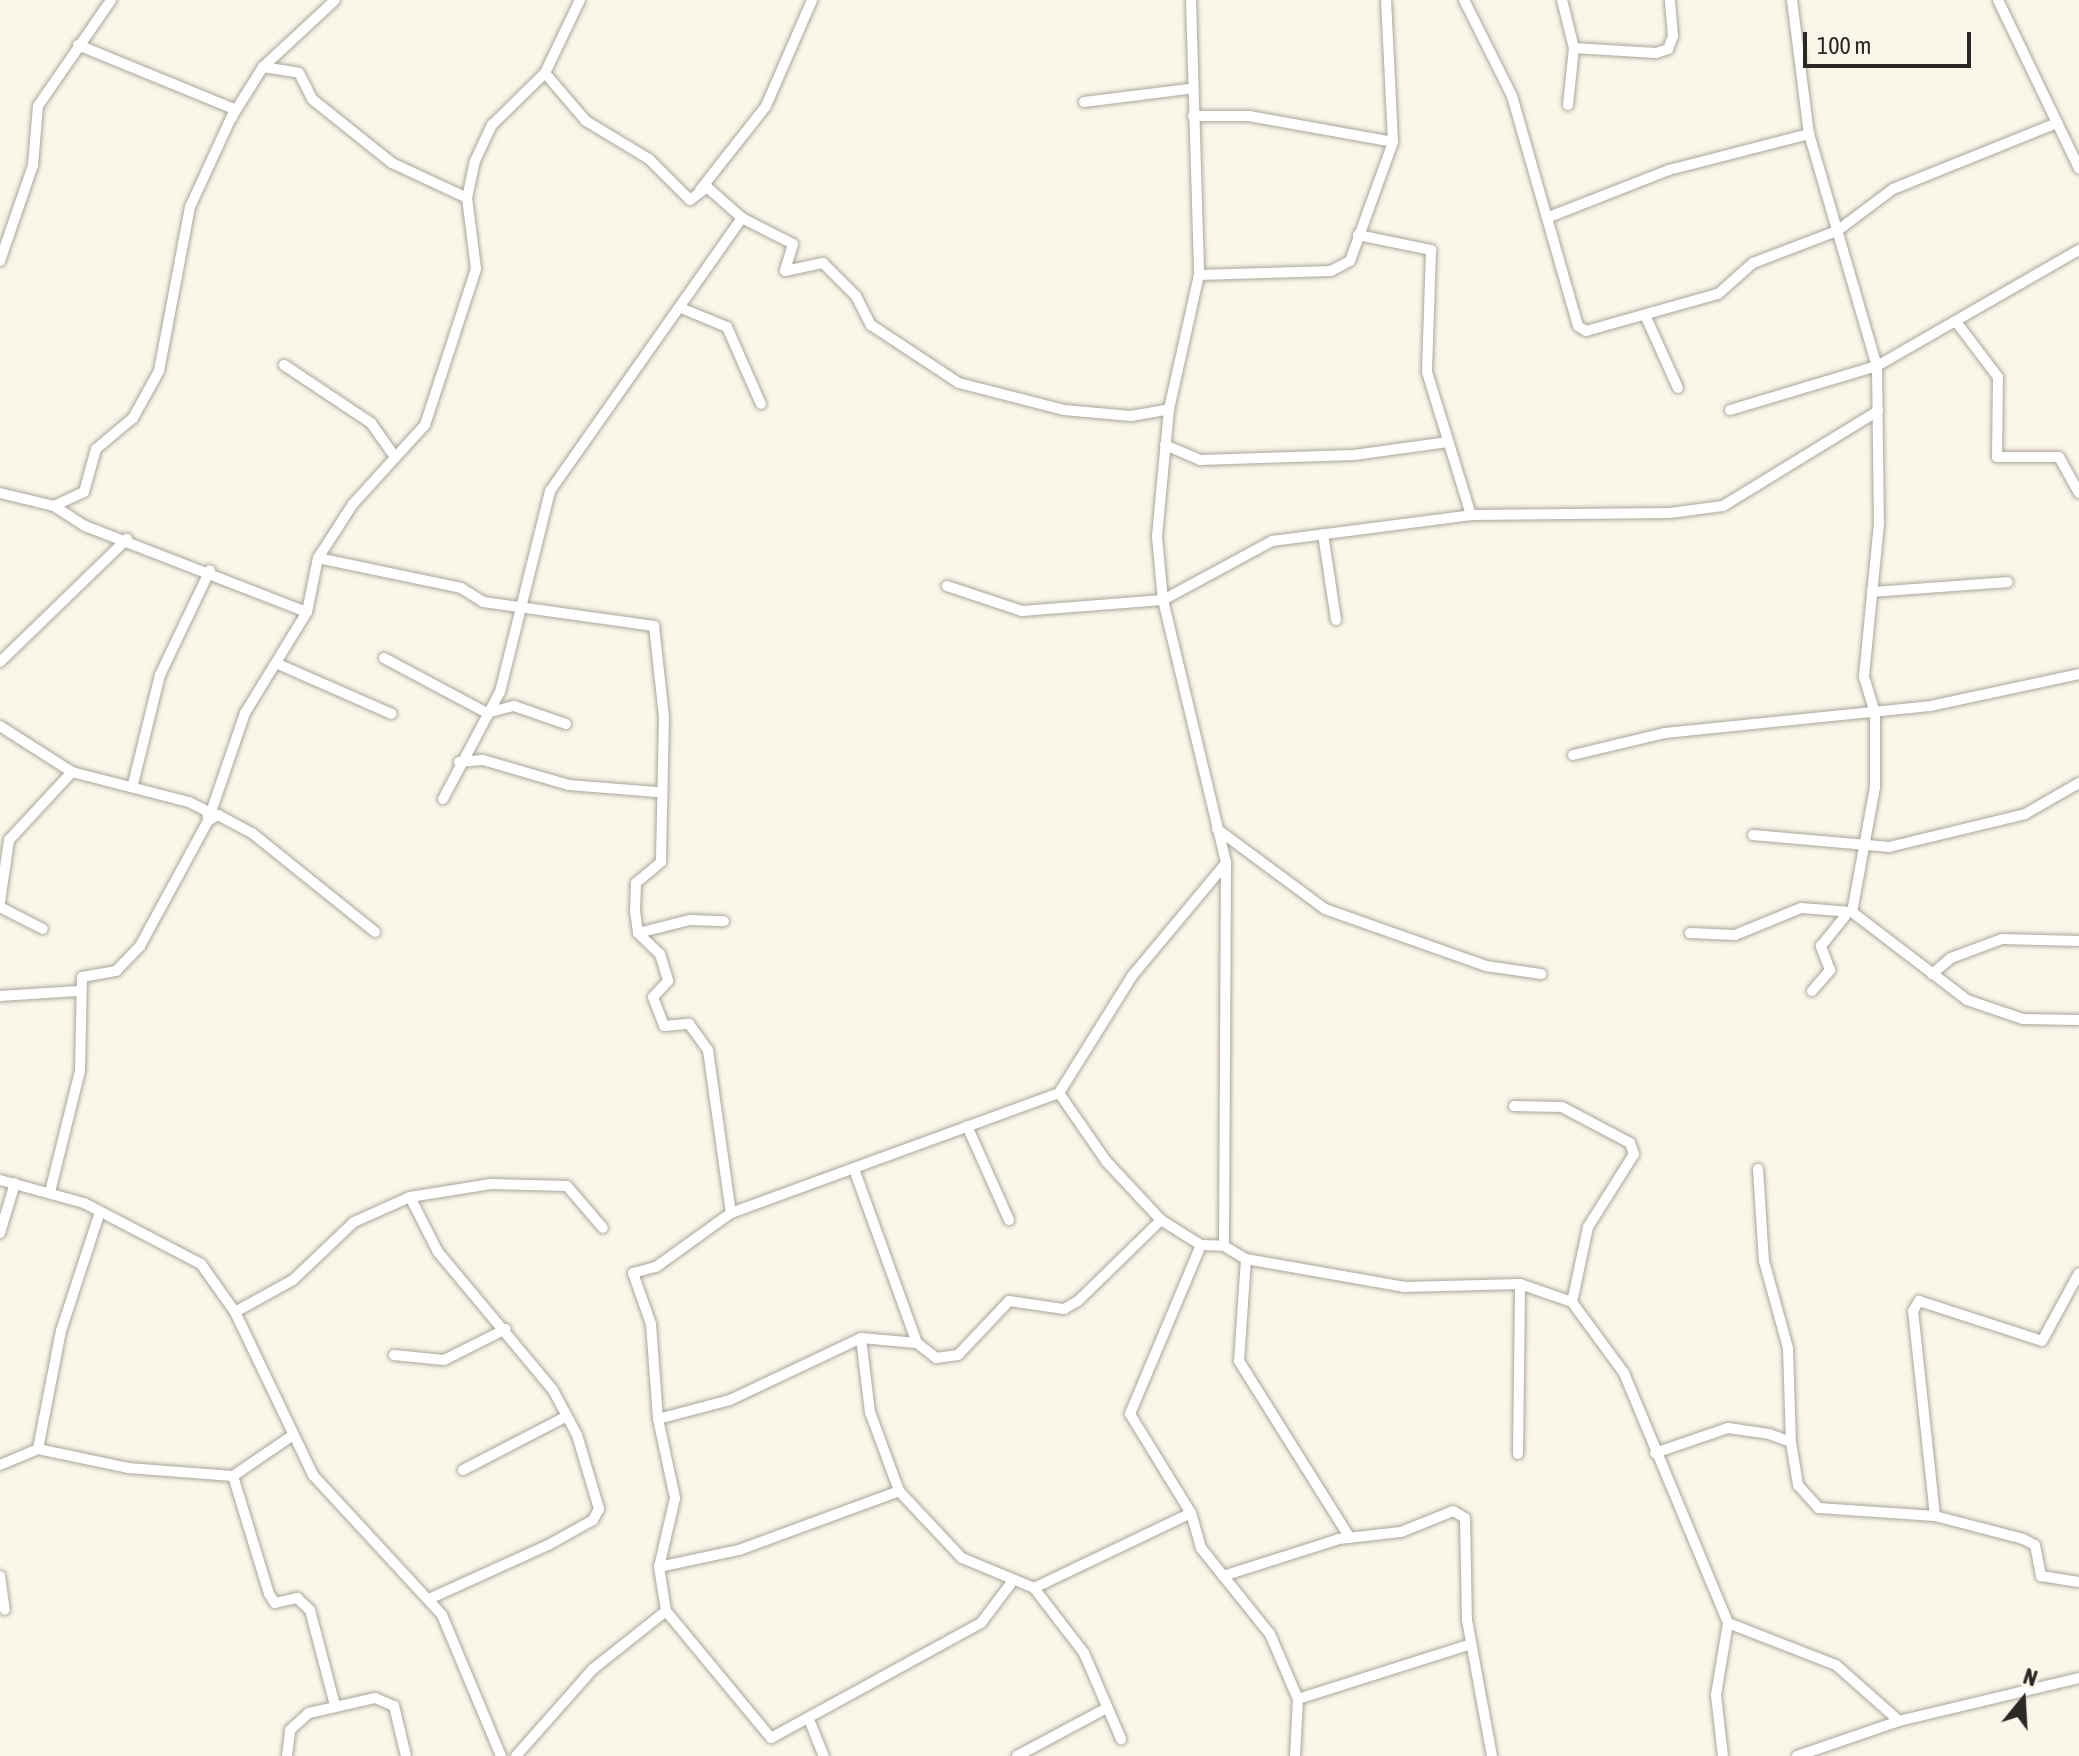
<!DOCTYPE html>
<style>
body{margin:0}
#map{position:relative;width:2079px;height:1756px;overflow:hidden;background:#faf6ea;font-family:"Asap Condensed",sans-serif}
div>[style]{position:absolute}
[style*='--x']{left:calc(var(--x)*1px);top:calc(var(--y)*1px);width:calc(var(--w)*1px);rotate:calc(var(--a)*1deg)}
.roads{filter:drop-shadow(0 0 2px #aaa69b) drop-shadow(0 0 2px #aaa69b)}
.street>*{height:10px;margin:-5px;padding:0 5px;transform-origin:5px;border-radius:5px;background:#fff}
span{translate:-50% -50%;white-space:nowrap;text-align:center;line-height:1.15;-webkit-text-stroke:6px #faf6ea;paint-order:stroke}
.north{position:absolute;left:1983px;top:1660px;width:80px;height:80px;-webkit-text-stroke:6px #faf6ea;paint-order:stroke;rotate:18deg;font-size:22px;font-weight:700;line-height:32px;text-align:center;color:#2b2925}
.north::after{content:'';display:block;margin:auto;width:28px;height:36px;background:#2b2925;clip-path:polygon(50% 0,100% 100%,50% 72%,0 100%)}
.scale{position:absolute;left:1803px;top:32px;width:168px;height:36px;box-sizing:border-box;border:4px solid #2b2925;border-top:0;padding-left:10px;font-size:24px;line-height:28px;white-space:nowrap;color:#2b2925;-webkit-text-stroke:6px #faf6ea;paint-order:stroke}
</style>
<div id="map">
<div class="roads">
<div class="street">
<i style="--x:1191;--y:0;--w:275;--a:88.3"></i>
<i style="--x:1199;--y:275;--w:137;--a:102.6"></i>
<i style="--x:1169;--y:409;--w:129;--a:95.4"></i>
<i style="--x:1157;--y:537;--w:63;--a:84.6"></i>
<i style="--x:1163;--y:600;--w:270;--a:76.5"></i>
<i style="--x:1226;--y:863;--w:383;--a:90.3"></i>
<i style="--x:1224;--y:1246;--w:26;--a:31"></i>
<i style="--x:1246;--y:1259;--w:160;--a:10"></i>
<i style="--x:1404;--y:1287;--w:116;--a:-1.5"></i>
<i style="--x:1520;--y:1284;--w:55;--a:19.1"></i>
<i style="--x:1572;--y:1302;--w:88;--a:53.8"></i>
<i style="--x:1624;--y:1373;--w:271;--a:67.4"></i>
<i style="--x:1728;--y:1623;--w:73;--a:99.5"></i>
<i style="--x:1716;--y:1695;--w:61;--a:83.5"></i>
<i style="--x:1464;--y:0;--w:107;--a:63.4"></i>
<i style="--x:1512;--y:96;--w:239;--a:74"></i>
<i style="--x:1578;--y:326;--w:9;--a:32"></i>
<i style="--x:1586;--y:331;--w:137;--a:-15.7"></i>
<i style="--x:1718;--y:294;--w:47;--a:-41.5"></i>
<i style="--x:1753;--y:263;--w:90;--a:-20.9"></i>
<i style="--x:1837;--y:231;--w:70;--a:-36.9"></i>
<i style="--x:1893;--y:189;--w:177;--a:-21.9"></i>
<i style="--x:1562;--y:0;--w:49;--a:76"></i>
<i style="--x:1574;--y:48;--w:82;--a:3.5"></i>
<i style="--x:1656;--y:53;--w:13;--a:-18"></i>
<i style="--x:1668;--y:49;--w:14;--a:-69"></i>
<i style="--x:1673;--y:36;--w:36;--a:-95"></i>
<i style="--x:1792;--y:0;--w:135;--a:82.8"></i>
<i style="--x:1809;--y:134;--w:242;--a:73.7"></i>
<i style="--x:1877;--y:366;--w:157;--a:89.3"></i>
<i style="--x:1879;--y:523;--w:155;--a:95.6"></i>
<i style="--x:1864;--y:677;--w:39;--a:73"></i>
<i style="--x:1875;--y:714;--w:73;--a:90"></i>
<i style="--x:1875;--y:787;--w:127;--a:100.4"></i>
<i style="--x:1852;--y:912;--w:145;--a:37.4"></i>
<i style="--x:1967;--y:1000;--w:59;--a:18.7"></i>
<i style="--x:2023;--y:1019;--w:56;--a:1"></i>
<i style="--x:1998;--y:0;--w:187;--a:64.3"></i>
<i style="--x:78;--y:45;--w:169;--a:22.3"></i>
<i style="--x:234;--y:109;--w:9;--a:103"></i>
<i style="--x:263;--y:67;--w:36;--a:9"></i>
<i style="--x:299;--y:73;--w:29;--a:63"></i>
<i style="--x:312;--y:99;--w:102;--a:38.7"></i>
<i style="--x:392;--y:163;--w:83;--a:25"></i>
<i style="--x:545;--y:73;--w:63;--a:49.5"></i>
<i style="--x:586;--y:121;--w:74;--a:31.1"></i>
<i style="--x:649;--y:159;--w:58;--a:45"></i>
<i style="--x:690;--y:200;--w:21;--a:-37"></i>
<i style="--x:707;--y:187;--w:47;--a:41.5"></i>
<i style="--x:742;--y:218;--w:57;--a:27"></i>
<i style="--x:793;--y:244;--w:28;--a:107"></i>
<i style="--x:785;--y:271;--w:39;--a:-12"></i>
<i style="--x:823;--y:263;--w:47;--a:45"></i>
<i style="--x:856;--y:296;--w:33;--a:63"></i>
<i style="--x:871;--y:325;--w:105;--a:33.4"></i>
<i style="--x:959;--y:383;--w:108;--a:14.4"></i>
<i style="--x:1064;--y:410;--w:67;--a:5.1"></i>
<i style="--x:1131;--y:416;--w:39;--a:-10"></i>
<i style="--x:1084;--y:102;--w:106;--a:-7.1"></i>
<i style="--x:1568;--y:105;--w:57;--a:-84"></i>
<i style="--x:1193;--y:116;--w:56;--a:0"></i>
<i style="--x:1249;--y:116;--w:146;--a:10.2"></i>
<i style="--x:700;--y:190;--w:107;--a:-51.8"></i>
<i style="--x:766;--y:106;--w:116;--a:-66.5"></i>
<i style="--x:1549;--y:217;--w:129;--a:-21.4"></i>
<i style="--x:1669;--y:170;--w:145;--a:-14.4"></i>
<i style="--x:1358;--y:235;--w:75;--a:11.6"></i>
<i style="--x:1431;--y:250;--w:122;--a:91.9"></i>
<i style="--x:1427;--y:372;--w:150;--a:72.9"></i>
<i style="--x:0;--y:261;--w:102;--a:-71"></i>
<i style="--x:33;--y:165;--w:59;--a:-85.2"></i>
<i style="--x:38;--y:106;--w:129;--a:-55.4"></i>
<i style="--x:1199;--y:275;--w:132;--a:-1.7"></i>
<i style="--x:1331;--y:271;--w:21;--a:-28"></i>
<i style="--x:1350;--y:261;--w:127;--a:-70.1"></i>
<i style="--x:1393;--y:142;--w:142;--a:-92.8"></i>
<i style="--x:681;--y:308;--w:50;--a:22.4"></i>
<i style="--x:727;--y:327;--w:84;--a:66.2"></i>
<i style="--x:1645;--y:315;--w:80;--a:65.7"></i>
<i style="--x:1957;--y:323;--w:68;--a:52.8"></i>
<i style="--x:1998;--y:377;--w:80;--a:90.7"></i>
<i style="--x:1997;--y:457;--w:62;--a:0"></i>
<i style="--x:2059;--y:457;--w:41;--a:60.9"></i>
<i style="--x:284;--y:365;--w:105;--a:33.7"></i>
<i style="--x:371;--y:423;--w:42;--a:54.8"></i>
<i style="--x:1730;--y:410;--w:153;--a:-16.7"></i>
<i style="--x:1877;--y:366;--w:233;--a:-29.9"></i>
<i style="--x:1165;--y:445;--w:38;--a:23"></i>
<i style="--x:1200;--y:460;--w:154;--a:-1.9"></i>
<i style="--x:1354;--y:455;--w:95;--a:-7.9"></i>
<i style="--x:0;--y:493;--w:56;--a:13.5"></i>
<i style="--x:54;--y:506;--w:37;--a:33"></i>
<i style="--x:85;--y:526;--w:238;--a:21.2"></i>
<i style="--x:54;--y:506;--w:33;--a:-25"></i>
<i style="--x:84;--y:492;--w:45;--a:-74.4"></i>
<i style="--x:96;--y:449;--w:48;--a:-40"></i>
<i style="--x:133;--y:418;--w:54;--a:-61"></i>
<i style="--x:159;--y:371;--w:167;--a:-79.3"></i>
<i style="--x:190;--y:207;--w:98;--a:-65.3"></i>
<i style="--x:231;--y:118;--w:60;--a:-57.9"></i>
<i style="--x:263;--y:67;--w:98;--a:-42.9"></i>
<i style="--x:1323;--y:534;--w:87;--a:81.4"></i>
<i style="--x:318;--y:558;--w:146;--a:11.8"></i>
<i style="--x:461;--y:588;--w:26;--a:32"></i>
<i style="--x:483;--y:602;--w:173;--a:8"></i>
<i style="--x:654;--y:626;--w:92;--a:83.7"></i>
<i style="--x:664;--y:717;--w:145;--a:91.2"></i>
<i style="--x:661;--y:862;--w:33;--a:140"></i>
<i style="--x:636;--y:883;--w:28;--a:92"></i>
<i style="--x:635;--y:911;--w:22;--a:82"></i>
<i style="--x:638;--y:933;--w:30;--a:44"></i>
<i style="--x:660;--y:954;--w:28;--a:73"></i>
<i style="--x:668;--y:981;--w:22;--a:133"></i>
<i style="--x:653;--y:997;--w:31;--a:69"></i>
<i style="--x:664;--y:1026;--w:25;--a:-5"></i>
<i style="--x:689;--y:1024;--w:32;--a:54"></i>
<i style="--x:708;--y:1050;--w:165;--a:82"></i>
<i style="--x:947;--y:586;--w:79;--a:18.4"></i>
<i style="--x:1022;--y:611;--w:141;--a:-4.5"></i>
<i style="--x:1163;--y:600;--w:124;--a:-28.4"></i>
<i style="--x:1272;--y:541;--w:201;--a:-7.4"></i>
<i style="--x:1471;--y:515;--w:199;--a:-0.6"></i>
<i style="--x:1670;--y:513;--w:53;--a:-7.5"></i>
<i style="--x:1723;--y:506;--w:182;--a:-31.5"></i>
<i style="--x:1872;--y:592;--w:136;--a:-4.2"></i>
<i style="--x:384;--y:658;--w:117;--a:28.1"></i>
<i style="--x:487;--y:713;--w:28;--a:-15"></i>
<i style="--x:514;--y:706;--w:55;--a:19.1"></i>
<i style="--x:0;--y:662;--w:177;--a:-44.1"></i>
<i style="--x:278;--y:664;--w:124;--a:23.7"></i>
<i style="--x:0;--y:726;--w:85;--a:32.6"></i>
<i style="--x:72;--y:772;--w:121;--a:14.4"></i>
<i style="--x:189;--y:802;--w:20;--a:27"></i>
<i style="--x:207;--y:811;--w:10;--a:84"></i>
<i style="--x:208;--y:821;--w:12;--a:-31"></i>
<i style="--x:218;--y:815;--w:38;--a:28"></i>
<i style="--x:252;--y:833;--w:158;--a:38.8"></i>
<i style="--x:1573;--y:755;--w:95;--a:-13.4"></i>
<i style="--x:1665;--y:733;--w:266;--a:-5.8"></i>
<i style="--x:1930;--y:706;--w:152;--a:-12.1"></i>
<i style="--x:459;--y:762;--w:24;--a:-5"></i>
<i style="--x:483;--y:760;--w:90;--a:16.2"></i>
<i style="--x:569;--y:785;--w:88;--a:4.5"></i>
<i style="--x:133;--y:784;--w:112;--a:-76.1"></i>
<i style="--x:160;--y:675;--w:116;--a:-64.5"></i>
<i style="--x:443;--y:799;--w:121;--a:-62"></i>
<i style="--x:500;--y:692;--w:207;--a:-76"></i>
<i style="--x:550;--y:491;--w:334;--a:-54.9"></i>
<i style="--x:1217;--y:829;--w:134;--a:36.5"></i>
<i style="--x:1325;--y:909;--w:171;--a:19.5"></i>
<i style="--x:1486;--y:966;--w:56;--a:8.3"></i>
<i style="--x:1753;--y:835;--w:137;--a:5"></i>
<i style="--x:1889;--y:847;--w:140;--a:-13.6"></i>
<i style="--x:2025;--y:814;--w:62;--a:-29.9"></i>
<i style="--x:0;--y:902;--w:63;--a:-81.7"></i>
<i style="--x:9;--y:840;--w:93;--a:-47.2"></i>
<i style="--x:0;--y:907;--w:48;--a:27.1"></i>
<i style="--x:638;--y:933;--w:54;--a:-14"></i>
<i style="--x:690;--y:920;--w:34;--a:2"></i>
<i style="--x:1690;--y:933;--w:45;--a:2.5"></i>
<i style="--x:1735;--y:935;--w:71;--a:-22.2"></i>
<i style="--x:1801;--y:908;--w:51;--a:4.5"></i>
<i style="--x:1932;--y:974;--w:25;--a:-40"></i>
<i style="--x:1951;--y:958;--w:54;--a:-20.4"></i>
<i style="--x:2002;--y:939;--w:77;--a:1.5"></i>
<i style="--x:1812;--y:991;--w:28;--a:-49"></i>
<i style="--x:1830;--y:970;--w:26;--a:-111"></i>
<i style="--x:1821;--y:946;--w:38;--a:-51"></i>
<i style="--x:0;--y:996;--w:78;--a:-3.7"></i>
<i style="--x:1059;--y:1093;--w:83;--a:55.3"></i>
<i style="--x:1106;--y:1161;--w:81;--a:47"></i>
<i style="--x:1161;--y:1220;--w:47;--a:32"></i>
<i style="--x:1201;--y:1245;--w:23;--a:2"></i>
<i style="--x:1514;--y:1106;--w:48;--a:1.2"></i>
<i style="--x:1562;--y:1107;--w:77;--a:27.9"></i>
<i style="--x:1630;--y:1143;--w:12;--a:70"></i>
<i style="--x:1634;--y:1154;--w:86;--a:122.2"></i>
<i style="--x:1588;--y:1227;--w:77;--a:102"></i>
<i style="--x:967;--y:1126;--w:103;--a:65.9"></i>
<i style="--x:854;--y:1169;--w:185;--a:70.1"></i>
<i style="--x:1758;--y:1169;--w:92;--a:86.3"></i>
<i style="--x:1764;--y:1261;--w:90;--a:74.6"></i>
<i style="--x:1788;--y:1348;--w:94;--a:88.2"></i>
<i style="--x:0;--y:1180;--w:87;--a:15.3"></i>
<i style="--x:84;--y:1203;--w:132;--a:27.5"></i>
<i style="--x:201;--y:1264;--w:59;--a:54.7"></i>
<i style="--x:235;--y:1312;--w:66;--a:-28.9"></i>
<i style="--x:293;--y:1280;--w:84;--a:-43.6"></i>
<i style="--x:354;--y:1222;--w:61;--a:-24.1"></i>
<i style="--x:410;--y:1197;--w:82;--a:-9.1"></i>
<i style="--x:491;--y:1184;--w:76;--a:1.5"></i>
<i style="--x:567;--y:1186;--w:55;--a:49.4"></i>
<i style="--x:50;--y:1192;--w:125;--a:-76.1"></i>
<i style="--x:80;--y:1071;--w:94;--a:-88.8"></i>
<i style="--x:82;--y:977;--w:35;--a:-10"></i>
<i style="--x:116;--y:971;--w:35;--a:-46"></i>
<i style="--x:140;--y:946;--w:142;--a:-61.5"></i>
<i style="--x:208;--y:821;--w:114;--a:-71.1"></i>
<i style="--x:245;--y:713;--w:119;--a:-58.5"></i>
<i style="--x:307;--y:612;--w:55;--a:-78.5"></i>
<i style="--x:318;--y:558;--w:64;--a:-57.1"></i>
<i style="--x:353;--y:504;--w:107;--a:-47.7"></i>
<i style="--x:425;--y:425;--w:164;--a:-71.9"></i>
<i style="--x:476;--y:269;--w:72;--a:-97.2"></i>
<i style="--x:467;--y:198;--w:38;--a:-78"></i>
<i style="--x:475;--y:161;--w:40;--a:-65"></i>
<i style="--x:492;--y:125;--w:74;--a:-44.5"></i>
<i style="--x:545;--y:73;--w:81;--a:-64.4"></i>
<i style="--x:410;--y:1197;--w:62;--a:63"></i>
<i style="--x:438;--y:1252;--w:180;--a:50.2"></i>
<i style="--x:553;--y:1390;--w:51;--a:61.9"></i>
<i style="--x:577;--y:1435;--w:77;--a:73.4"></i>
<i style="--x:599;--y:1509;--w:13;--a:119"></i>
<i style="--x:593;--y:1520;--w:51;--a:150.9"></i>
<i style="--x:548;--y:1545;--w:128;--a:155.6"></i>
<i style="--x:0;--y:1233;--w:52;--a:-73.3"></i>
<i style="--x:1201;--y:1245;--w:183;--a:112.8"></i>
<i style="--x:1130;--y:1414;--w:116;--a:58.4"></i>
<i style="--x:1191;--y:1513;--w:36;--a:74"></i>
<i style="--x:1201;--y:1548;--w:110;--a:51.3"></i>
<i style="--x:1270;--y:1634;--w:71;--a:66.7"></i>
<i style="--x:1298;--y:1699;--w:57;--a:93"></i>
<i style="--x:1246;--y:1259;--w:102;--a:93.9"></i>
<i style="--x:1239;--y:1361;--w:209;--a:57.9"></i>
<i style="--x:235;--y:1312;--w:181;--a:64.4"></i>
<i style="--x:313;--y:1475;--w:190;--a:47.3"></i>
<i style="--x:442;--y:1615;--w:153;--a:67.3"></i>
<i style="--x:861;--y:1338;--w:75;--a:83.1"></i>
<i style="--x:870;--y:1412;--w:84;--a:69.8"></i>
<i style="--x:899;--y:1491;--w:92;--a:46.8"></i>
<i style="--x:962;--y:1558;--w:78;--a:22.6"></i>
<i style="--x:1034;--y:1588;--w:82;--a:52.4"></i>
<i style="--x:1084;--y:1653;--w:94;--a:66.7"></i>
<i style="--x:394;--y:1355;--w:50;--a:5.7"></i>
<i style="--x:444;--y:1360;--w:69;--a:-26.6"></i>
<i style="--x:658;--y:1419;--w:74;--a:-14.8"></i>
<i style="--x:730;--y:1400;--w:145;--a:-25.3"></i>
<i style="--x:861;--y:1338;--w:56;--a:5.1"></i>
<i style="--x:917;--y:1343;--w:24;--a:38"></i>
<i style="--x:936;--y:1358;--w:22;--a:-8"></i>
<i style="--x:958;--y:1355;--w:74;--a:-46.6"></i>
<i style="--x:1009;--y:1301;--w:56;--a:8.3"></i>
<i style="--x:1064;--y:1309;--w:16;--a:-30"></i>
<i style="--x:1078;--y:1301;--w:116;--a:-44.3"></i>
<i style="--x:38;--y:1449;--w:120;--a:-79"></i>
<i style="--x:61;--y:1331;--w:125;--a:-71.9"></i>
<i style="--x:1655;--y:1453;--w:77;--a:-18.9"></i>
<i style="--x:1728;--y:1428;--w:41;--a:8.3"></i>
<i style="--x:1769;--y:1434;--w:23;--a:20"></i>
<i style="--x:1791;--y:1442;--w:44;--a:80.8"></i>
<i style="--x:1798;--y:1485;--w:31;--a:48"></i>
<i style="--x:1819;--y:1508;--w:116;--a:3.9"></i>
<i style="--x:1935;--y:1516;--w:91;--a:14.6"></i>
<i style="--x:2023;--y:1539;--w:13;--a:27"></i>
<i style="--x:2035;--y:1545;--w:32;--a:79"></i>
<i style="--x:2041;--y:1576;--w:38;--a:9"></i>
<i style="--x:1518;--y:1454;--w:170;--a:-89.3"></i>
<i style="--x:0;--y:1465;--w:41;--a:-22.8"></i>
<i style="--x:38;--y:1449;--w:92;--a:11.9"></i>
<i style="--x:128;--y:1468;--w:105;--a:4.4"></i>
<i style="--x:233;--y:1476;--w:73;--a:-34.3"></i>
<i style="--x:463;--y:1470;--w:117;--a:-27.4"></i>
<i style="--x:233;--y:1476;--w:123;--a:73"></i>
<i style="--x:269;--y:1594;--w:11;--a:56"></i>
<i style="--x:275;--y:1603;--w:23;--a:-13"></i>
<i style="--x:297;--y:1598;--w:18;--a:43"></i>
<i style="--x:310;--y:1610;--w:98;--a:75.3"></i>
<i style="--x:1935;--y:1516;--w:206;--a:-96.1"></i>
<i style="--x:1913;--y:1311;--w:12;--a:-59"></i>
<i style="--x:1919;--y:1301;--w:129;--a:18"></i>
<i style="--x:2042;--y:1341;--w:77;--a:-61.4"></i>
<i style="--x:659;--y:1567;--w:82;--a:-12"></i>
<i style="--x:739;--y:1550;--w:171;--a:-20.2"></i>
<i style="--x:0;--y:1576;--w:34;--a:82"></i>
<i style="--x:1223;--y:1576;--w:122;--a:-17.7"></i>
<i style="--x:1339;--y:1539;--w:62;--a:-6.4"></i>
<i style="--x:1401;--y:1532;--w:56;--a:-22"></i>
<i style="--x:1453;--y:1511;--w:14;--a:30"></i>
<i style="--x:1465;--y:1518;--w:102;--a:88.9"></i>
<i style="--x:1467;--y:1620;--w:138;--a:79.6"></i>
<i style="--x:1034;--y:1588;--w:174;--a:-25.5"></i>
<i style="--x:666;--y:1611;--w:165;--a:50.4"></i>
<i style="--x:771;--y:1738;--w:239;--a:-28.7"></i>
<i style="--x:981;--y:1623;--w:51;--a:-52.9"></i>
<i style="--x:1728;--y:1623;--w:116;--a:21.3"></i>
<i style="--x:1836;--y:1665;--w:84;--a:41.6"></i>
<i style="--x:1298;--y:1699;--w:182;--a:-17.6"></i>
<i style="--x:810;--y:1722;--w:37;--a:68"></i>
<i style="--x:287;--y:1756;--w:26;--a:-83"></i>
<i style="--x:290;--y:1730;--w:25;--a:-42"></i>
<i style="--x:309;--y:1713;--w:68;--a:-12.8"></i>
<i style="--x:375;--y:1698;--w:21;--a:23"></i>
<i style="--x:394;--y:1706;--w:51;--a:76.5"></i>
<i style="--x:516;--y:1756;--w:116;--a:-48.5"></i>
<i style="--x:593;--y:1669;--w:93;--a:-38.5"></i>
<i style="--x:666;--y:1611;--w:45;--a:-99"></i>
<i style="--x:659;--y:1567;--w:71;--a:-76.9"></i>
<i style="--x:675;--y:1498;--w:81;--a:-102.1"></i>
<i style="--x:658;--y:1419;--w:95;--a:-94.2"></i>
<i style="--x:651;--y:1324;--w:54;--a:-109.4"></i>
<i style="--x:633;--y:1273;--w:24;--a:-15"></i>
<i style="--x:656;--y:1267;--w:92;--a:-35.8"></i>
<i style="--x:731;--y:1213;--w:349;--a:-20.1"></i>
<i style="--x:1059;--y:1093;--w:138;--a:-58"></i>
<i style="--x:1132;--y:976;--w:147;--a:-50.2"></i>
<i style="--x:1017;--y:1756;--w:102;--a:-28.1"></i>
<i style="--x:1797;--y:1756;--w:108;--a:-18.9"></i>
<i style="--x:1899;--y:1721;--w:185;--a:-13.4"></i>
</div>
</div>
<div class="north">N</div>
<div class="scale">100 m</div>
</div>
